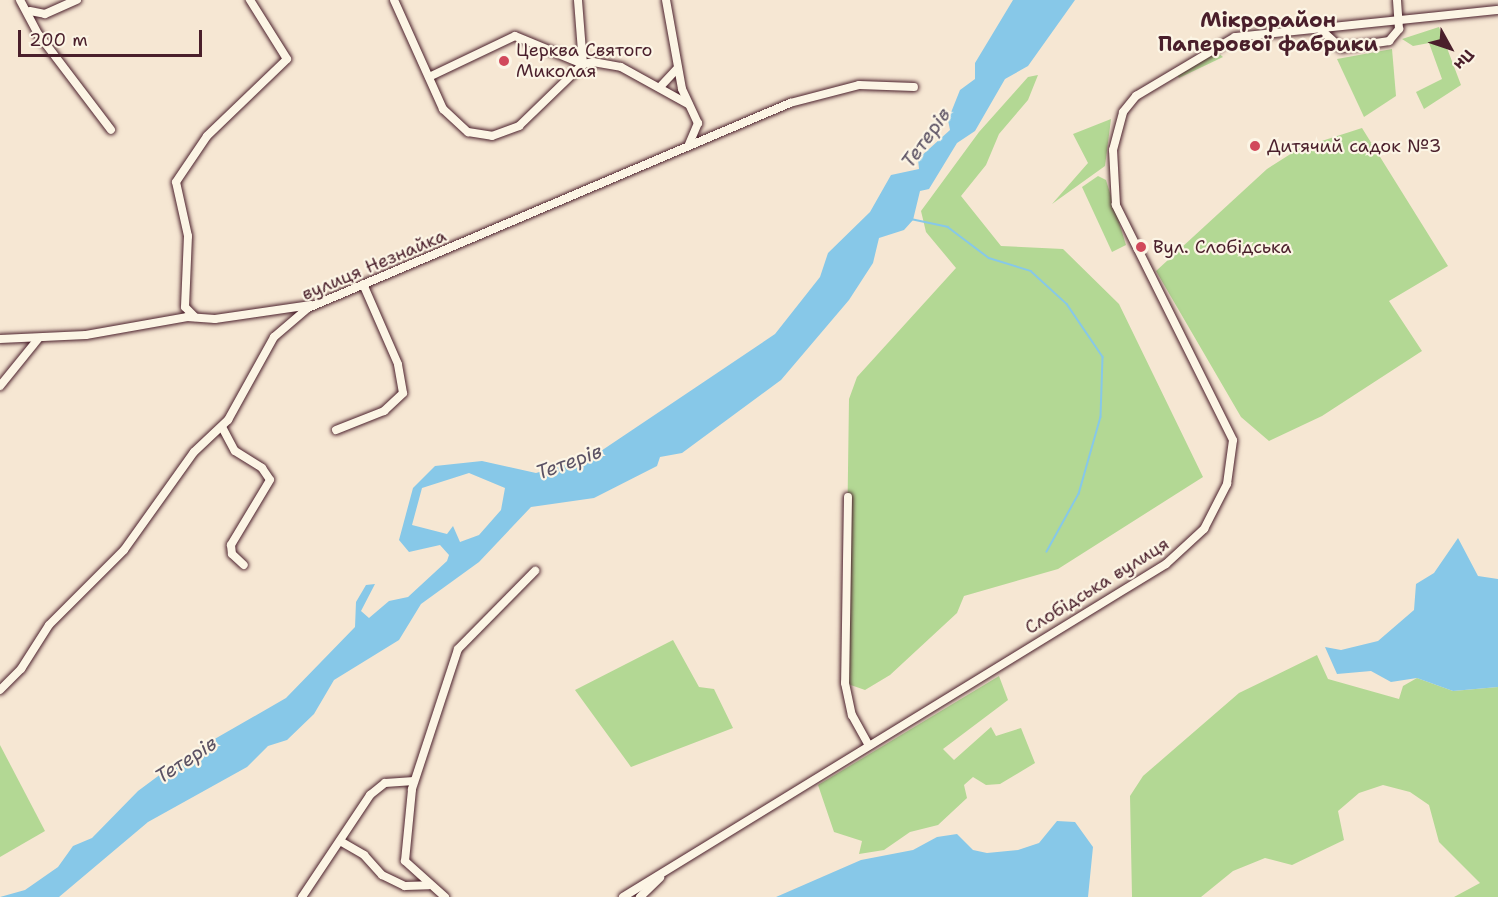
<!DOCTYPE html>
<meta charset="utf-8">
<style>
body{margin:0}
#map{position:relative;width:1498px;height:897px;overflow:hidden;background:#f6e7d3;font-family:"Shantell Sans",sans-serif}
div>[style]{position:absolute}
[style*='--x']{left:calc(var(--x)*1px);top:calc(var(--y)*1px);width:calc(var(--w)*1px);rotate:calc(var(--a)*1deg)}
.green>*{inset:0;background:#b3d894}
.water>*{inset:0;background:#87c8e8}
.stream>*{height:1.5px;margin:-0.75px;padding:0 0.75px;transform-origin:0.75px;border-radius:0.75px;background:#87c8e8}
.roads{filter:drop-shadow(0 0 2px #4a1f2b) drop-shadow(0 0 2px #4a1f2b)}
.minor>*{height:8px;margin:-4px;padding:0 4px;transform-origin:4px;border-radius:4px;background:#fcf5e5}
.dots>*{width:16px;height:16px;translate:-50% -50%;box-sizing:border-box;border:3px solid #fcf5e5;border-radius:50%}
span{translate:-50% -50%;white-space:nowrap;text-align:center;line-height:1.15;-webkit-text-stroke:4.5px #fcf5e5;paint-order:stroke}
.poi-label{font-size:18px;color:#4a1f2b}
.left{translate:0 -50%;text-align:left}
.street-label{font-size:18px;color:#4a1f2b}
.water-label{font-size:20px;color:#5c5264;font-style:italic}
.quarter-label{font-size:21px;color:#4a1f2b;font-weight:700}
.north{position:absolute;left:1420px;top:18px;width:60px;height:60px;-webkit-text-stroke:4px #fcf5e5;paint-order:stroke;rotate:130deg;font-size:16px;font-weight:700;line-height:24px;text-align:center;color:#4a1f2b}
.north::after{content:'';display:block;margin:auto;width:21px;height:27px;background:#4a1f2b;clip-path:polygon(50% 0,100% 100%,50% 72%,0 100%)}
.scale{position:absolute;left:18px;top:30px;width:184px;height:27px;box-sizing:border-box;border:3px solid #4a1f2b;border-top:0;padding-left:8px;font-size:18px;line-height:21px;white-space:nowrap;color:#4a1f2b;-webkit-text-stroke:4px #fcf5e5;paint-order:stroke}
</style>
<div id="map">
<div class="green">
<i style="clip-path:polygon(1439px 27px,1461px 85px,1424px 109px,1416px 92px,1442px 79px,1429px 43px,1413px 46px,1402px 39px)"></i>
<i style="clip-path:polygon(1392px 49px,1396px 96px,1364px 117px,1337px 59px)"></i>
<i style="clip-path:polygon(1217px 52px,1223px 57px,1179px 78px,1177px 75px)"></i>
<i style="clip-path:polygon(1038px 75px,1028px 100px,999px 134px,986px 165px,961px 196px,1001px 246px,1063px 249px,1119px 304px,1203px 477px,1058px 569px,964px 596px,957px 613px,890px 675px,865px 690px,845px 683px,849px 399px,857px 377px,956px 268px,926px 232px,921px 211px,979px 132px,1028px 77px)"></i>
<i style="clip-path:polygon(1111px 119px,1105px 166px,1052px 204px,1088px 163px,1073px 134px)"></i>
<i style="clip-path:polygon(1362px 128px,1448px 266px,1389px 301px,1422px 351px,1322px 416px,1269px 441px,1241px 417px,1156px 271px,1267px 169px,1300px 148px)"></i>
<i style="clip-path:polygon(1098px 176px,1106px 180px,1126px 245px,1112px 252px,1082px 187px)"></i>
<i style="clip-path:polygon(673px 640px,699px 687px,714px 689px,733px 728px,631px 767px,575px 690px)"></i>
<i style="clip-path:polygon(1317px 655px,1328px 679px,1399px 699px,1403px 686px,1417px 678px,1453px 691px,1498px 687px,1498px 897px,1454px 897px,1480px 883px,1439px 842px,1429px 805px,1410px 792px,1383px 785px,1359px 793px,1338px 811px,1344px 840px,1292px 865px,1265px 858px,1233px 871px,1201px 897px,1132px 897px,1130px 796px,1143px 776px,1239px 693px)"></i>
<i style="clip-path:polygon(999px 676px,1008px 700px,943px 749px,954px 760px,991px 727px,996px 736px,1021px 728px,1035px 763px,1000px 784px,986px 785px,973px 777px,964px 785px,967px 798px,938px 825px,910px 832px,884px 850px,859px 854px,862px 841px,834px 832px,818px 785px)"></i>
<i style="clip-path:polygon(0 745px,45px 831px,0 857px)"></i>
</div>
<div class="water">
<i style="clip-path:polygon(evenodd,1013px 0,1075px 0,1028px 66px,1005px 79px,975px 131px,957px 143px,929px 189px,920px 191px,913px 220px,904px 230px,879px 238px,873px 263px,849px 300px,781px 380px,682px 453px,660px 457px,657px 466px,594px 498px,531px 507px,479px 562px,421px 604px,399px 640px,334px 680px,314px 714px,287px 740px,268px 746px,247px 767px,148px 822px,59px 897px,0 897px,25px 890px,58px 867px,73px 846px,92px 838px,138px 791px,185px 756px,286px 698px,355px 627px,356px 602px,366px 585px,375px 584px,361px 611px,369px 618px,389px 601px,408px 597px,447px 561px,449px 555px,440px 545px,409px 552px,399px 540px,413px 488px,435px 466px,482px 461px,536px 473px,592px 457px,775px 334px,820px 277px,828px 253px,870px 212px,891px 175px,919px 169px,918px 159px,950px 130px,948px 120px,960px 90px,975px 79px,975px 63px,1013px 0,469px 473px,505px 488px,501px 510px,479px 535px,460px 542px,453px 526px,447px 534px,412px 525px,422px 488px,469px 473px)"></i>
<i style="clip-path:polygon(1458px 538px,1478px 576px,1498px 579px,1498px 687px,1453px 691px,1417px 678px,1391px 682px,1371px 671px,1337px 674px,1325px 647px,1341px 650px,1378px 641px,1414px 610px,1416px 584px,1434px 573px)"></i>
<i style="clip-path:polygon(1057px 821px,1075px 822px,1093px 847px,1088px 897px,776px 897px,861px 860px,913px 850px,937px 837px,957px 834px,973px 850px,987px 853px,1018px 850px,1039px 843px)"></i>
</div>
<div class="stream">
<i style="--x:911;--y:219;--w:38;--a:12"></i>
<i style="--x:948;--y:227;--w:51;--a:37.1"></i>
<i style="--x:989;--y:258;--w:44;--a:17.2"></i>
<i style="--x:1031;--y:271;--w:49;--a:42.5"></i>
<i style="--x:1067;--y:304;--w:64;--a:55.8"></i>
<i style="--x:1103;--y:357;--w:60;--a:91.9"></i>
<i style="--x:1101;--y:417;--w:80;--a:105.9"></i>
<i style="--x:1079;--y:494;--w:66;--a:118.9"></i>
</div>
<div class="roads">
<div class="minor">
<i style="--x:20;--y:0;--w:40;--a:62"></i>
<i style="--x:39;--y:35;--w:119;--a:52.8"></i>
<i style="--x:394;--y:0;--w:120;--a:65.8"></i>
<i style="--x:443;--y:109;--w:34;--a:43"></i>
<i style="--x:468;--y:132;--w:24;--a:9"></i>
<i style="--x:492;--y:136;--w:29;--a:-20"></i>
<i style="--x:519;--y:126;--w:89;--a:-44.1"></i>
<i style="--x:583;--y:64;--w:10;--a:-11"></i>
<i style="--x:593;--y:62;--w:28;--a:10"></i>
<i style="--x:621;--y:67;--w:77;--a:28.9"></i>
<i style="--x:666;--y:0;--w:90;--a:79.8"></i>
<i style="--x:682;--y:89;--w:38;--a:65"></i>
<i style="--x:698;--y:123;--w:25;--a:113"></i>
<i style="--x:30;--y:11;--w:15;--a:11"></i>
<i style="--x:45;--y:14;--w:35;--a:-24"></i>
<i style="--x:1320;--y:29;--w:28;--a:42"></i>
<i style="--x:1341;--y:48;--w:49;--a:-8.3"></i>
<i style="--x:1389;--y:41;--w:16;--a:-50"></i>
<i style="--x:1399;--y:29;--w:29;--a:-94"></i>
<i style="--x:429;--y:77;--w:95;--a:-25.5"></i>
<i style="--x:515;--y:36;--w:74;--a:22.4"></i>
<i style="--x:583;--y:64;--w:64;--a:-94.5"></i>
<i style="--x:660;--y:87;--w:26;--a:-47"></i>
<i style="--x:195;--y:317;--w:14;--a:-135"></i>
<i style="--x:185;--y:307;--w:71;--a:-87.6"></i>
<i style="--x:188;--y:236;--w:55;--a:-102.5"></i>
<i style="--x:176;--y:182;--w:55;--a:-56"></i>
<i style="--x:207;--y:136;--w:111;--a:-43.9"></i>
<i style="--x:287;--y:59;--w:70;--a:-122.1"></i>
<i style="--x:0;--y:339;--w:86;--a:-2.7"></i>
<i style="--x:86;--y:335;--w:103;--a:-10.1"></i>
<i style="--x:187;--y:317;--w:28;--a:4"></i>
<i style="--x:215;--y:319;--w:97;--a:-8.3"></i>
<i style="--x:0;--y:386;--w:60;--a:-51"></i>
<i style="--x:222;--y:427;--w:27;--a:62"></i>
<i style="--x:235;--y:451;--w:32;--a:32"></i>
<i style="--x:262;--y:468;--w:14;--a:56"></i>
<i style="--x:270;--y:480;--w:76;--a:121"></i>
<i style="--x:231;--y:545;--w:9;--a:84"></i>
<i style="--x:232;--y:554;--w:16;--a:43"></i>
<i style="--x:336;--y:430;--w:52;--a:-21.6"></i>
<i style="--x:384;--y:411;--w:26;--a:-43"></i>
<i style="--x:403;--y:393;--w:29;--a:-100"></i>
<i style="--x:398;--y:364;--w:87;--a:-113.6"></i>
<i style="--x:848;--y:497;--w:186;--a:90.9"></i>
<i style="--x:845;--y:683;--w:33;--a:78"></i>
<i style="--x:852;--y:715;--w:33;--a:61"></i>
<i style="--x:0;--y:690;--w:30;--a:-45"></i>
<i style="--x:21;--y:669;--w:52;--a:-57.5"></i>
<i style="--x:49;--y:625;--w:106;--a:-45"></i>
<i style="--x:124;--y:550;--w:120;--a:-54.5"></i>
<i style="--x:194;--y:452;--w:47;--a:-43.3"></i>
<i style="--x:228;--y:420;--w:95;--a:-61"></i>
<i style="--x:274;--y:337;--w:45;--a:-40.5"></i>
<i style="--x:308;--y:308;--w:524;--a:-23.04"></i>
<i style="--x:790;--y:103;--w:71;--a:-14.6"></i>
<i style="--x:859;--y:85;--w:55;--a:2.1"></i>
<i style="--x:340;--y:841;--w:28;--a:30"></i>
<i style="--x:364;--y:855;--w:27;--a:48"></i>
<i style="--x:382;--y:875;--w:25;--a:26"></i>
<i style="--x:405;--y:886;--w:24;--a:-2"></i>
<i style="--x:302;--y:897;--w:123;--a:-56.3"></i>
<i style="--x:370;--y:795;--w:19;--a:-39"></i>
<i style="--x:385;--y:783;--w:29;--a:-4"></i>
<i style="--x:445;--y:897;--w:54;--a:-138"></i>
<i style="--x:405;--y:861;--w:72;--a:-84.4"></i>
<i style="--x:412;--y:789;--w:147;--a:-71.8"></i>
<i style="--x:458;--y:649;--w:110;--a:-45.4"></i>
<i style="--x:623;--y:897;--w:637;--a:-31.52"></i>
<i style="--x:1166;--y:564;--w:52;--a:-42.6"></i>
<i style="--x:1204;--y:529;--w:51;--a:-62.9"></i>
<i style="--x:1227;--y:484;--w:44;--a:-82.2"></i>
<i style="--x:1233;--y:440;--w:263;--a:-116.5"></i>
<i style="--x:1116;--y:205;--w:55;--a:-93.1"></i>
<i style="--x:1113;--y:150;--w:39;--a:-75"></i>
<i style="--x:1123;--y:112;--w:21;--a:-51"></i>
<i style="--x:1136;--y:96;--w:115;--a:-30.8"></i>
<i style="--x:1235;--y:37;--w:264;--a:-5.9"></i>
<i style="--x:640;--y:897;--w:28;--a:-44"></i>
</div>
</div>
<div class="dots">
<i style="left:504px;top:61px;background:#d1495b"></i>
<i style="left:1255px;top:146px;background:#d1495b"></i>
<i style="left:1141px;top:247px;background:#d1495b"></i>
</div>
<div class="poi-label">
<span class="left" style="left:516px;top:61px">Церква Святого<br>Миколая</span>
<span class="left" style="left:1267px;top:146px">Дитячий садок №3</span>
<span class="left" style="left:1153px;top:247px">Вул. Слобідська</span>
</div>
<div class="street-label">
<span style="left:374px;top:265px;rotate:-23deg">вулиця Незнайка</span>
<span style="left:1097px;top:586px;rotate:-32deg">Слобідська вулиця</span>
</div>
<div class="water-label">
<span style="left:926px;top:138px;rotate:-54deg">Тетерів</span>
<span style="left:569px;top:462px;rotate:-20deg">Тетерів</span>
<span style="left:186px;top:760px;rotate:-33deg">Тетерів</span>
</div>
<div class="quarter-label">
<span style="left:1268px;top:32px">Мікрорайон<br>Паперової фабрики</span>
</div>
<div class="north">Пн</div>
<div class="scale">200 m</div>
</div>
